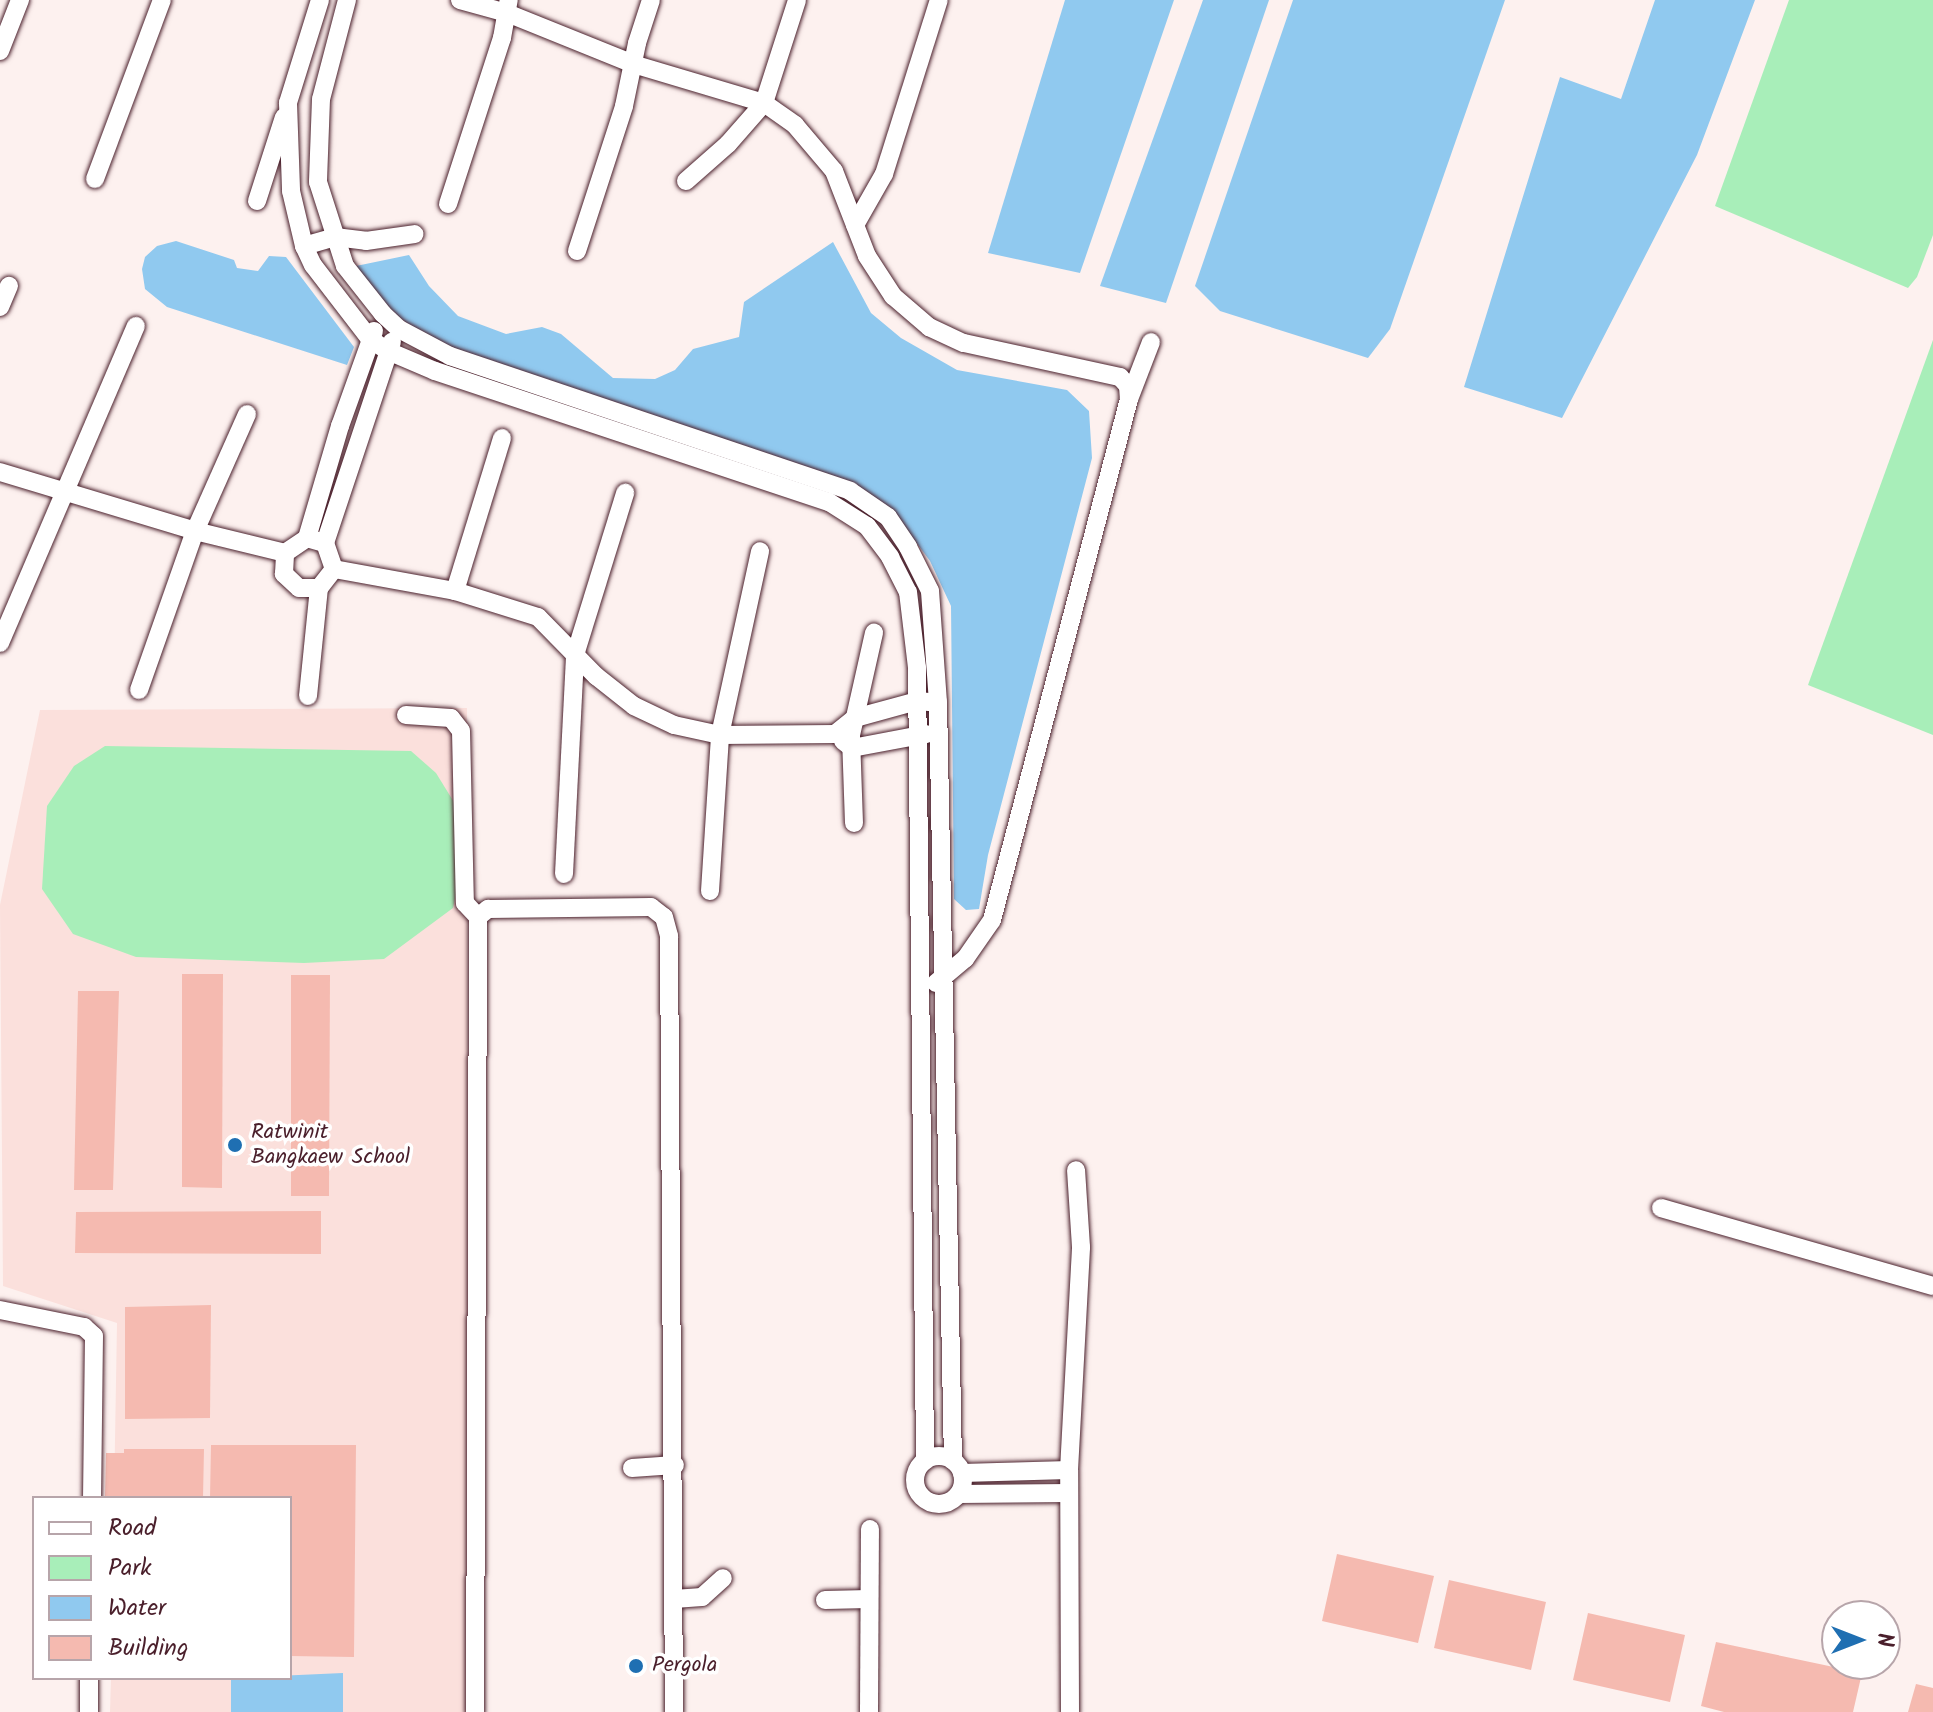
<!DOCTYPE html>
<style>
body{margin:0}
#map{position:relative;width:1933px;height:1712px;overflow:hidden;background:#fdf1ef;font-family:Kalam,sans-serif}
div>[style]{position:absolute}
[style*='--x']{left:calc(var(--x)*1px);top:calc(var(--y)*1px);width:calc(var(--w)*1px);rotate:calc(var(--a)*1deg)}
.built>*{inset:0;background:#fbe0dc}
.green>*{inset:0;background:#a8eeb9}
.water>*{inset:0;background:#90c9ef}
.building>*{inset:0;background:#f5bab0}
.roads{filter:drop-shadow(0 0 2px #4a1f2b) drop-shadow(0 0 2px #4a1f2b)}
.minor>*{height:18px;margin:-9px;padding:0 9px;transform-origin:9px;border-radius:9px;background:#fff}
.minor>.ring{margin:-9px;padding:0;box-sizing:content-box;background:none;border:18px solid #fff;border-radius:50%}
.dots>*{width:22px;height:22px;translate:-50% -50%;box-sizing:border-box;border:4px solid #fff;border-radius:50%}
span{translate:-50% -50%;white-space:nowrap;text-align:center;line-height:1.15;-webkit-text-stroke:7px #fff;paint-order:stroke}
.poi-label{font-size:22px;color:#4a1f2b}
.left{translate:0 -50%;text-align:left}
.legend{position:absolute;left:32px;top:1496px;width:260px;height:184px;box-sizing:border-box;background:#fff;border:2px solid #b7a5aa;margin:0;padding:10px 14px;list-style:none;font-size:24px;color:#4a1f2b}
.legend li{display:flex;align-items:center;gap:16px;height:40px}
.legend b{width:40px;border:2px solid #b7a5aa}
.north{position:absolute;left:1821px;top:1600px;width:80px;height:80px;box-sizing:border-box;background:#fff;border:2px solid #b7a5aa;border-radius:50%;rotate:90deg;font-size:22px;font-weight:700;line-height:32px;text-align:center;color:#4a1f2b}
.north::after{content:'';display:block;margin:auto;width:28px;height:36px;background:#1f6fb2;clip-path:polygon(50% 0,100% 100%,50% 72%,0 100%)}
</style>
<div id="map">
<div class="built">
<i style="clip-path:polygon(467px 708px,469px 1712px,110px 1712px,111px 1678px,290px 1678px,290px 1498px,114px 1498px,117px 1323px,3px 1286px,0 905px,40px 710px)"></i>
</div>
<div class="green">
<i style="clip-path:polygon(1789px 0,1933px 0,1933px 235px,1917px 277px,1908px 288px,1715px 206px)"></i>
<i style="clip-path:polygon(1933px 340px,1933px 735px,1808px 685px)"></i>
<i style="clip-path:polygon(105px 746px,411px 751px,436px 773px,465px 820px,465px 854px,453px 908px,384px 959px,304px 963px,136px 957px,73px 934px,42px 889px,47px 806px,74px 766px)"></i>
</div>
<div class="water">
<i style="clip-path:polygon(1065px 0,1174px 0,1080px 273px,988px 253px)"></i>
<i style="clip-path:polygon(1203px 0,1269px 0,1166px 303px,1100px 286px)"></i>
<i style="clip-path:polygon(1293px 0,1505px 0,1390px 329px,1368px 358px,1220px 311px,1195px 286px)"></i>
<i style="clip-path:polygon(1655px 0,1755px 0,1697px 155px,1562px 418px,1464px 387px,1560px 77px,1621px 99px)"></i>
<i style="clip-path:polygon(176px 241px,234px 260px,237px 268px,258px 271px,269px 256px,286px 257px,354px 347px,347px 365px,167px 307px,145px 289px,142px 269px,145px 257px,157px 246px)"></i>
<i style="clip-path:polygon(833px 242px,871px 313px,901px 338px,957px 370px,1067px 390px,1089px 411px,1092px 458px,988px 855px,979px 909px,966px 910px,954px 899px,951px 606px,930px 561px,898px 518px,444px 351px,372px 297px,356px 266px,409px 255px,429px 286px,458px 316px,506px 334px,542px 327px,561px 334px,613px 378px,655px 379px,675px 370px,693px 349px,739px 337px,744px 302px)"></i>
<i style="clip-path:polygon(343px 1673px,343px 1712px,231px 1712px,231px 1678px)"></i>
</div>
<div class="building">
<i style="clip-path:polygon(182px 974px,223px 974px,222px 1188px,182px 1187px)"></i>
<i style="clip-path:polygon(291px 975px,330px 975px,329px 1196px,291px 1196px)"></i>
<i style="clip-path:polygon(78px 991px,119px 991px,113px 1190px,74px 1190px)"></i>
<i style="clip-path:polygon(321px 1211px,321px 1254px,75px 1253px,76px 1212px)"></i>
<i style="clip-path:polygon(211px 1305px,210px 1418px,125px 1419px,125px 1307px)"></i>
<i style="clip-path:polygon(211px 1445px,356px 1445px,354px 1657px,290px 1656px,290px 1498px,210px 1498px)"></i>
<i style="clip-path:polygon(124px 1449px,204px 1449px,203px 1498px,105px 1498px,106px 1453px,124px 1453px)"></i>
<i style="clip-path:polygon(1337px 1554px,1434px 1576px,1418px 1643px,1322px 1621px)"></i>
<i style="clip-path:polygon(1449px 1580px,1546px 1602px,1531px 1670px,1434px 1648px)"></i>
<i style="clip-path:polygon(1588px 1613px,1685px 1635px,1670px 1702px,1573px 1680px)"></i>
<i style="clip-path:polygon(1716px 1642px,1862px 1673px,1853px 1712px,1724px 1712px,1701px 1706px)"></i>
<i style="clip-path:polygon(1916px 1684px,1933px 1688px,1933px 1712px,1908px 1712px)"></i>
</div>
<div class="roads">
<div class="minor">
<i style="--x:320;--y:0;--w:108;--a:107.3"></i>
<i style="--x:288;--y:103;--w:88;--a:88"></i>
<i style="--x:291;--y:191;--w:57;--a:76.7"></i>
<i style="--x:304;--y:246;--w:21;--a:65"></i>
<i style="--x:313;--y:265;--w:93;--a:52.4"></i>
<i style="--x:370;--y:339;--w:22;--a:34"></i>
<i style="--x:388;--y:351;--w:51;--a:23.1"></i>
<i style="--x:435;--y:371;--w:415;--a:18.4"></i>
<i style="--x:829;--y:502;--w:45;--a:32.3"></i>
<i style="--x:867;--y:526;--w:39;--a:53"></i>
<i style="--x:890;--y:557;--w:39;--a:63"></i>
<i style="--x:908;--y:592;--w:77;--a:83.2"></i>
<i style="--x:917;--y:668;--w:793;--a:89.42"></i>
<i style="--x:347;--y:0;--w:102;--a:104.7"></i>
<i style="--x:321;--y:99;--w:83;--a:92.1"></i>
<i style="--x:318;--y:182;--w:88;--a:72.2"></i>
<i style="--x:345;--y:266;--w:61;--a:51.6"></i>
<i style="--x:383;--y:314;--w:22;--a:43"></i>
<i style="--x:399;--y:329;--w:58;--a:27.9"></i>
<i style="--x:450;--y:356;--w:422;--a:18.6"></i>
<i style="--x:850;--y:491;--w:46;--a:34.4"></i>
<i style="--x:888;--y:517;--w:36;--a:56"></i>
<i style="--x:908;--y:547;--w:49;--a:63.4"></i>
<i style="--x:930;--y:591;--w:111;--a:85.9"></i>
<i style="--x:938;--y:702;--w:759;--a:88.87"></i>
<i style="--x:460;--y:0;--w:49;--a:15.5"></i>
<i style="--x:507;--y:13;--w:136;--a:22"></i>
<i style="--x:633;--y:64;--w:137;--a:16.6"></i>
<i style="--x:764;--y:103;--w:38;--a:35"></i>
<i style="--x:795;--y:125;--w:60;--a:49.7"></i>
<i style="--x:834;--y:171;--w:91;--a:68.8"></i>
<i style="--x:867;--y:256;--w:48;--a:57"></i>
<i style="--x:893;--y:296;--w:48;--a:40.7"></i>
<i style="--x:929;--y:327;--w:38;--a:25"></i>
<i style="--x:964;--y:343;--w:160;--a:12.3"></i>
<i style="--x:1120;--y:377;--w:12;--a:48"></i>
<i style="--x:1128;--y:386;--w:13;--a:86"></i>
<i style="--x:0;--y:51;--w:55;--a:-68.6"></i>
<i style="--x:95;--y:179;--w:191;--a:-69.5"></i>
<i style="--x:686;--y:181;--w:56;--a:-41.4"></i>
<i style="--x:728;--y:144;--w:55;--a:-48.7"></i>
<i style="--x:764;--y:103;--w:108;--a:-72.2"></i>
<i style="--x:257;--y:201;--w:88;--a:-72.2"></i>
<i style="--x:448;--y:204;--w:175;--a:-72"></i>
<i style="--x:502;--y:38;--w:39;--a:-80"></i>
<i style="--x:855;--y:225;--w:59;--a:-60.4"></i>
<i style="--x:884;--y:174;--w:182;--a:-72.5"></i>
<i style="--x:304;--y:246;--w:32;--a:-16"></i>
<i style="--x:335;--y:237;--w:31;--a:7"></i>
<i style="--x:366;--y:241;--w:49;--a:-8.1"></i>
<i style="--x:577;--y:251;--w:152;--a:-72"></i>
<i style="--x:624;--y:106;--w:64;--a:-78.3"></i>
<i style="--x:637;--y:43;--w:45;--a:-72"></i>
<i style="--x:0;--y:307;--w:23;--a:-67"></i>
<i style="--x:0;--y:472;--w:204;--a:16.8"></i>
<i style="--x:195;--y:531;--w:93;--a:13.7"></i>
<i style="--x:307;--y:538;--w:117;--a:-73.6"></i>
<i style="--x:340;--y:426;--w:101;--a:-70.3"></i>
<i style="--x:307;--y:538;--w:19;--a:16"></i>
<i style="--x:325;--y:543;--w:28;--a:71"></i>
<i style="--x:334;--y:569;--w:24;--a:128"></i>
<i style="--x:319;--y:588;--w:20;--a:180"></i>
<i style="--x:299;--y:588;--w:21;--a:-137"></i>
<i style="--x:284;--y:574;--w:21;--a:-87"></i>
<i style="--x:285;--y:553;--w:27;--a:-34"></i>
<i style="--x:325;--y:543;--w:212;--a:-71.6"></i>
<i style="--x:334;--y:569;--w:123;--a:10.3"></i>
<i style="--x:455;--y:591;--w:87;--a:17.4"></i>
<i style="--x:538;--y:617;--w:83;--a:45.5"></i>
<i style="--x:596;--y:676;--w:48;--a:38.3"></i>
<i style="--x:634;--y:706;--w:44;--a:25.4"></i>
<i style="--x:674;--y:725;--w:47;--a:12.3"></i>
<i style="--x:720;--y:735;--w:115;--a:-0.5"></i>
<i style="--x:835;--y:734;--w:26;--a:-39"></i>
<i style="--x:855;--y:718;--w:64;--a:-15.3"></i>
<i style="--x:917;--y:701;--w:12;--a:5"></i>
<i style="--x:455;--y:591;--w:160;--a:-72.9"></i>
<i style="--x:0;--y:643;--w:345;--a:-66.8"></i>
<i style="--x:139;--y:690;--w:169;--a:-70.6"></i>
<i style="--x:195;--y:531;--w:128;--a:-66"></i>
<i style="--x:308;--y:696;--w:109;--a:-84.2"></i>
<i style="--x:406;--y:715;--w:45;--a:3.8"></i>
<i style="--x:451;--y:718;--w:16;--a:52"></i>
<i style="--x:461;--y:731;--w:172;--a:88.7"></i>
<i style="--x:465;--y:903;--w:19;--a:47"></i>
<i style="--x:843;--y:741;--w:11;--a:38"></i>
<i style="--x:852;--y:748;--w:75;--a:-10.7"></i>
<i style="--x:854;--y:823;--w:88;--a:-92"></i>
<i style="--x:851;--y:735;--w:105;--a:-77.3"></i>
<i style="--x:564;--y:874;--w:219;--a:-87.1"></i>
<i style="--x:575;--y:655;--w:170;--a:-72.8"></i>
<i style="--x:710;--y:891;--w:156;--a:-86.3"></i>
<i style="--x:720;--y:735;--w:188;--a:-77.7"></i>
<i style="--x:936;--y:983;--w:38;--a:-40"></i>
<i style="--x:965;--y:959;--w:47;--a:-55.3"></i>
<i style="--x:992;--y:920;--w:539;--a:-75.27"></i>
<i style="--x:1129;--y:399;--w:61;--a:-68.9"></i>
<i style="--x:1661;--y:1208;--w:283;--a:16"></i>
<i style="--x:0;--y:1310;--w:86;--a:11.4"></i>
<i style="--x:84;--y:1327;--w:13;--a:42"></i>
<i style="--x:94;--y:1336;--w:162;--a:90.7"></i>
<i class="ring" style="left:915px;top:1456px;width:30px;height:30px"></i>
<i style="--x:632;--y:1468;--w:43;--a:-4"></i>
<i style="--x:962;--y:1473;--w:107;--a:-1.6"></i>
<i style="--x:959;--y:1494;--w:110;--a:-0.5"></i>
<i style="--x:674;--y:1599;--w:28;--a:-4"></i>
<i style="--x:702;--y:1597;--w:28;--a:-42"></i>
<i style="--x:825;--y:1600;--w:44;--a:-1.3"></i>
<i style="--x:89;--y:1712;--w:34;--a:-90"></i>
<i style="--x:475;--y:1712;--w:795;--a:-89.78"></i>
<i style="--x:478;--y:917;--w:13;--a:-39"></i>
<i style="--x:488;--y:909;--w:163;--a:-0.7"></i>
<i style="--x:651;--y:907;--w:16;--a:38"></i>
<i style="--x:664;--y:917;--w:20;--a:75"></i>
<i style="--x:669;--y:936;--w:776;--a:89.63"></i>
<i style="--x:869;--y:1712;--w:183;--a:-89.7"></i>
<i style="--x:1070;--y:1712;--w:242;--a:-90.2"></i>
<i style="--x:1069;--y:1470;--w:223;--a:-86.9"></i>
<i style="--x:1081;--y:1247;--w:77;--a:-93.7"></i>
</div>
</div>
<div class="dots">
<i style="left:235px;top:1145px;background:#1f6fb2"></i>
<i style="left:636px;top:1666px;background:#1f6fb2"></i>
</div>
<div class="poi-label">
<span class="left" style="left:251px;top:1145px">Ratwinit<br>Bangkaew School</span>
<span class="left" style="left:652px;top:1666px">Pergola</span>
</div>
<ul class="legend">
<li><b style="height:10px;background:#fff"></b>Road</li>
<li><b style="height:22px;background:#a8eeb9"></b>Park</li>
<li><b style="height:22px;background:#90c9ef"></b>Water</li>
<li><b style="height:22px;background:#f5bab0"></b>Building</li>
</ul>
<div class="north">N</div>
</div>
